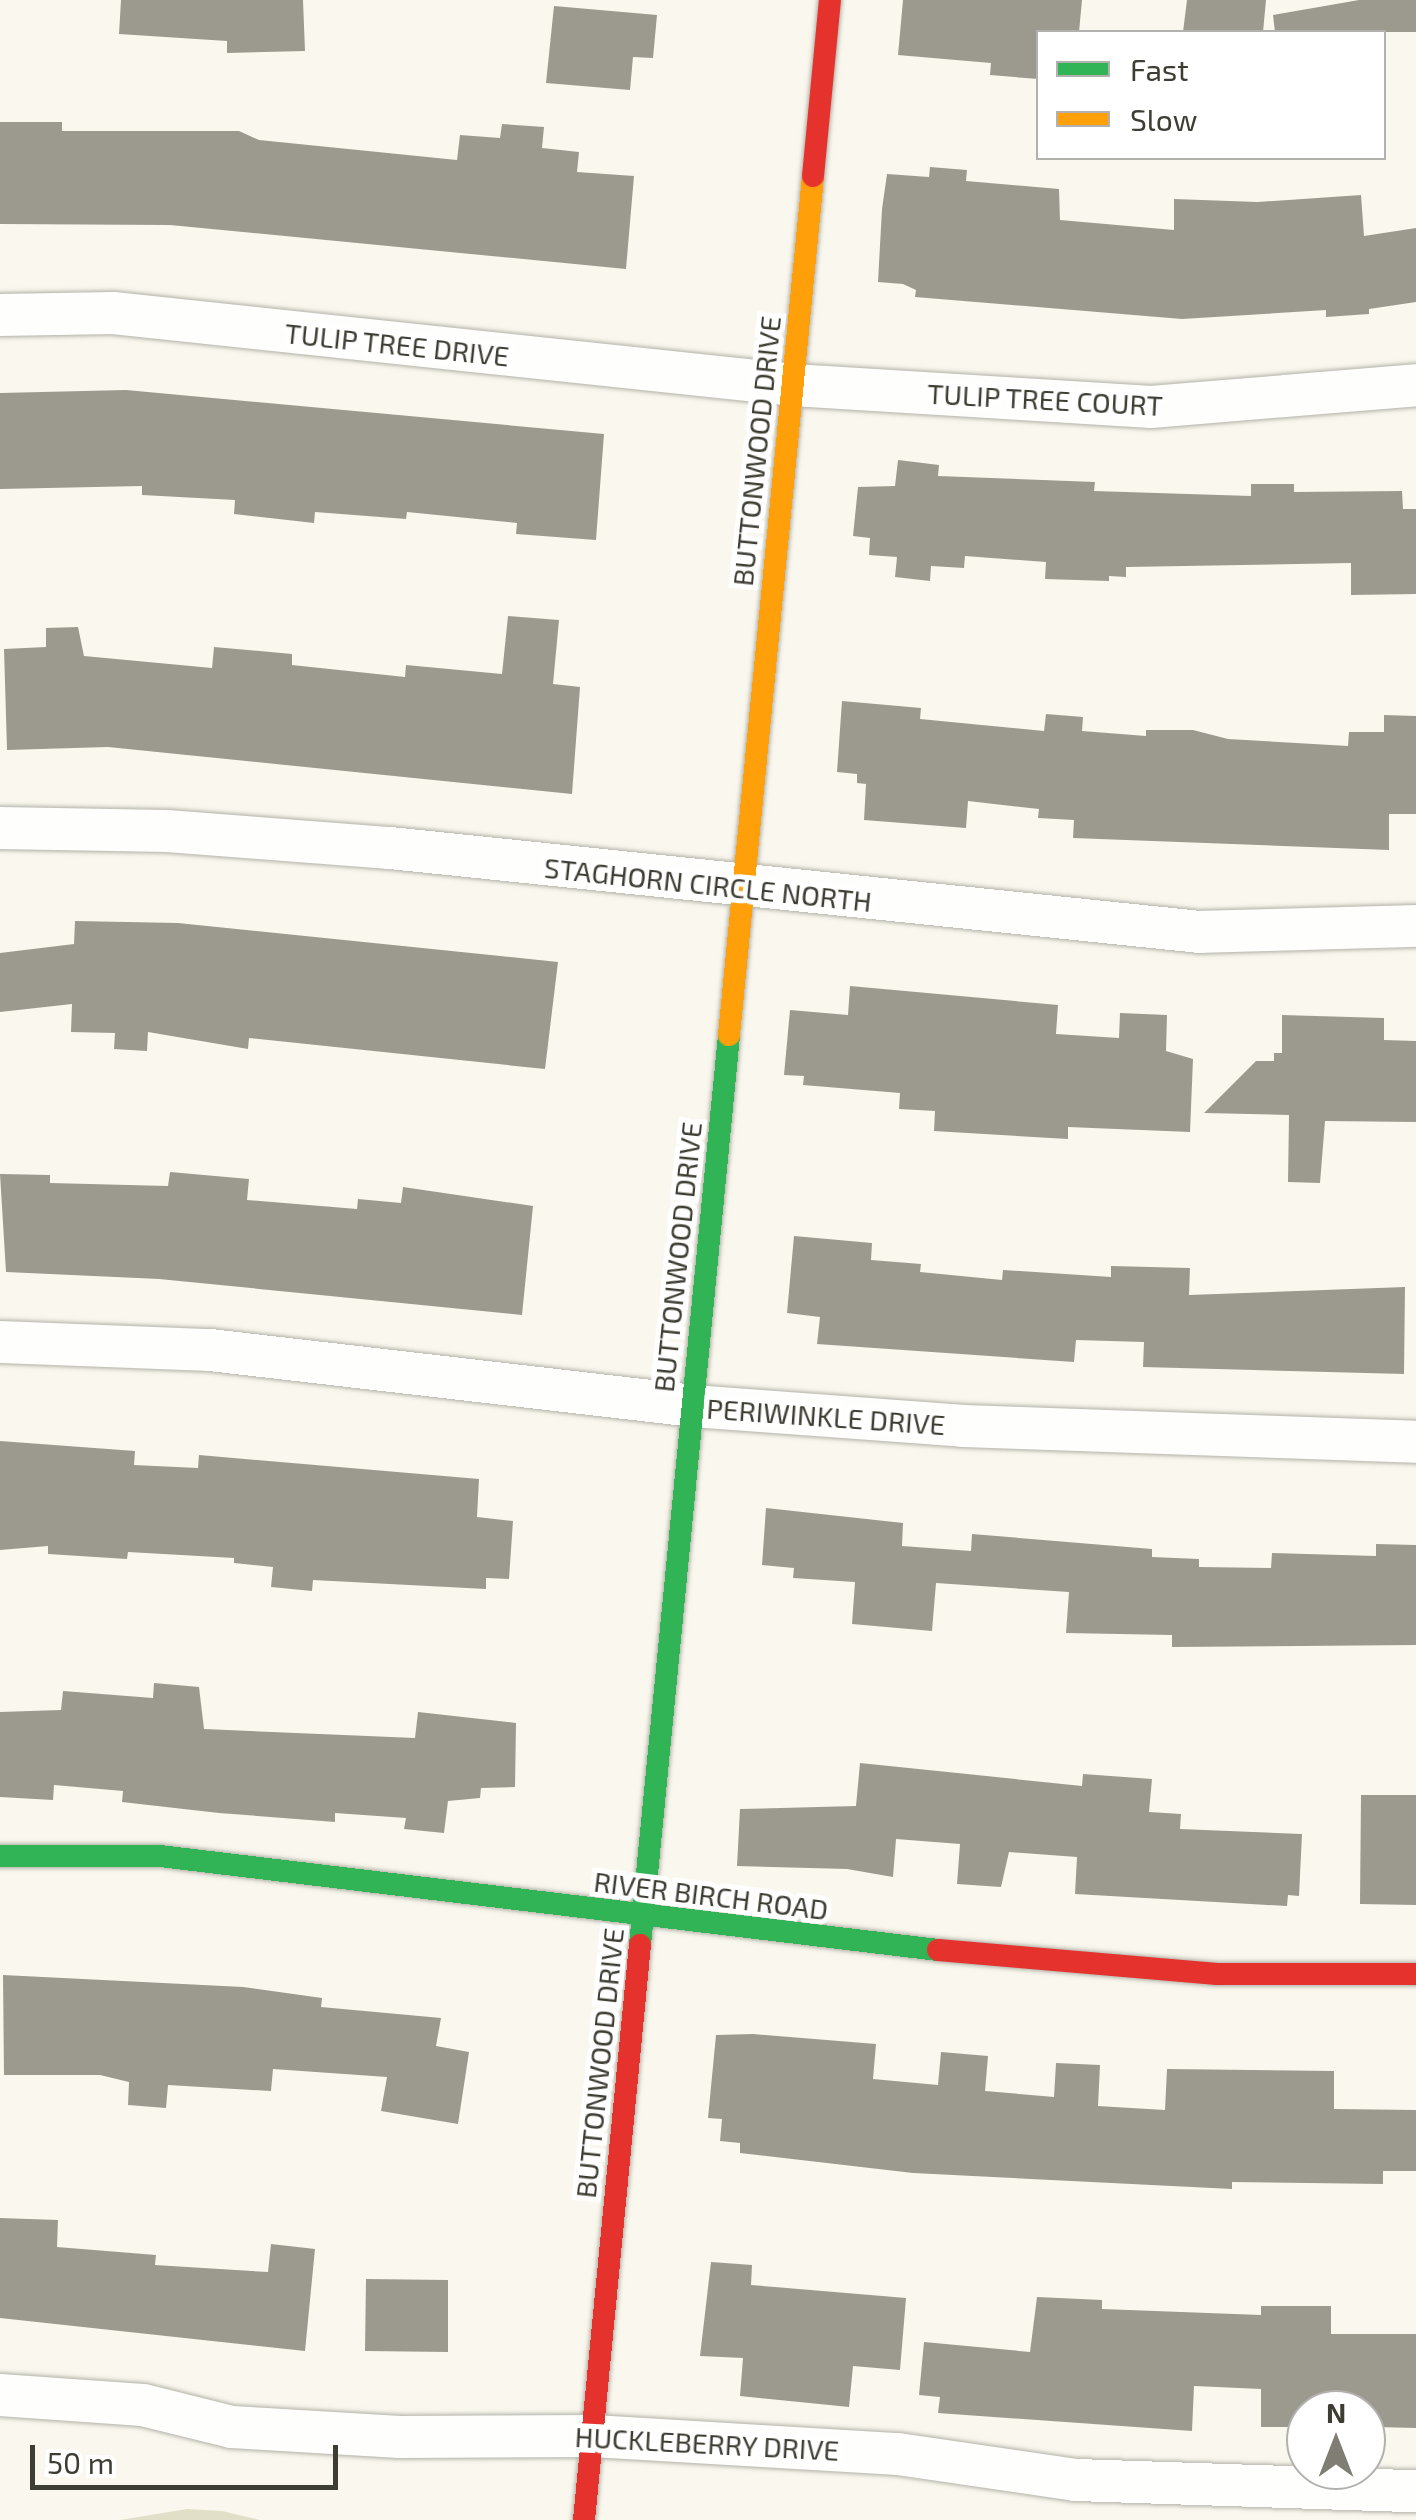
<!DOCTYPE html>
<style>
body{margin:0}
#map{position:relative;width:1416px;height:2520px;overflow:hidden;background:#faf8ee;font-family:"Exo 2",sans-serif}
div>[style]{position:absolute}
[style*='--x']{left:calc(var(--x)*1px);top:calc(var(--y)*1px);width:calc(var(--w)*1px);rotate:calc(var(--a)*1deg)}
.green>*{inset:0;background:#e2dfc8}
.building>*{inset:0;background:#9c9a8f}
.roads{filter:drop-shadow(0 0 2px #b3b2a9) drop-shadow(0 0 2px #b3b2a9)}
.street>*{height:42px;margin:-21px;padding:0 21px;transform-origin:21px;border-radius:21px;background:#fefefc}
.fast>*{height:22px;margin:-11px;padding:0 11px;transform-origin:11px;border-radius:11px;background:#30b455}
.slow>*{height:22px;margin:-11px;padding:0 11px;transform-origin:11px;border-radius:11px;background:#ff9f0a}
.jam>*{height:22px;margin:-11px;padding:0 11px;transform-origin:11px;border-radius:11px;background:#e5322d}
span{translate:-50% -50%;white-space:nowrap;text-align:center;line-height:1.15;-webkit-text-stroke:10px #fff;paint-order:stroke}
.street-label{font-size:28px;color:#3e3d33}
.legend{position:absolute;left:1036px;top:30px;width:350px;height:130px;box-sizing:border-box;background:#fff;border:2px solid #b2b1ad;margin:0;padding:12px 18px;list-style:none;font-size:30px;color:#3e3d33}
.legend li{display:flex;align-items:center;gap:20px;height:50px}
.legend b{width:50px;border:2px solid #b2b1ad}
.north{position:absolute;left:1286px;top:2390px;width:100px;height:100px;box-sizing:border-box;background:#fff;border:2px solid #b2b1ad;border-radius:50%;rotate:0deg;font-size:28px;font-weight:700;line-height:40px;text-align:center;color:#3e3d33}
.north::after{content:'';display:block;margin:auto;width:35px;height:45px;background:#807e74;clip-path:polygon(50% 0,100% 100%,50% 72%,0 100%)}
.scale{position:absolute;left:30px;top:2445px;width:308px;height:45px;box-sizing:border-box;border:5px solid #3e3d33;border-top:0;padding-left:12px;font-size:30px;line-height:35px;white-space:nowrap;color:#3e3d33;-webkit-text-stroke:8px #fff;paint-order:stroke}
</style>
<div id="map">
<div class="green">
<i style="clip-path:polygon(187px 2509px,222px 2511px,260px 2520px,120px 2520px)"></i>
</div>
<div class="building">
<i style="clip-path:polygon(121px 0,303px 0,305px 51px,227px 53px,227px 41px,119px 34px)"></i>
<i style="clip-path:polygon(903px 0,1082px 0,1079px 32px,1038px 32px,1038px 79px,990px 75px,991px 63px,898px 55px)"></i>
<i style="clip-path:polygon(1187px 0,1266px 0,1263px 32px,1183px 32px)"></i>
<i style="clip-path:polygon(1359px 0,1416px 0,1416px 32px,1275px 32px,1273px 15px)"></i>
<i style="clip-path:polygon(554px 6px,657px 15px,653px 58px,633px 57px,630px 90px,546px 83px)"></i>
<i style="clip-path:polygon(0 122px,62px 122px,62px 131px,239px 131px,259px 140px,457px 160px,460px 135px,500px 138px,502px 124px,544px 127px,542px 148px,579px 152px,577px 172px,634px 176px,626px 269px,170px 225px,0 224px)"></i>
<i style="clip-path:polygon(930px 167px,967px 170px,966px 181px,1059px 189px,1060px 220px,1174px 230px,1174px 199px,1257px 202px,1361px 195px,1364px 236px,1416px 228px,1416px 302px,1369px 309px,1369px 314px,1326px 317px,1326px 310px,1182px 319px,915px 297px,916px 290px,903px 284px,878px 282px,882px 209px,887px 174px,929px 177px)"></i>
<i style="clip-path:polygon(126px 390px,604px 434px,596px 540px,516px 534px,517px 523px,407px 512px,406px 519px,315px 512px,314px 523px,234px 514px,235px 500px,142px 495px,142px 486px,0 489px,0 393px)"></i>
<i style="clip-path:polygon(898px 460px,939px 465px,938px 476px,1095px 482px,1094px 491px,1251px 496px,1251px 484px,1294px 484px,1294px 492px,1402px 491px,1403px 509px,1416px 509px,1416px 594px,1351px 595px,1351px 563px,1126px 567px,1126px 577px,1109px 576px,1109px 581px,1045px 579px,1046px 562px,965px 556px,964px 568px,931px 566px,930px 581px,895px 577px,897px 557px,869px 555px,870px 538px,853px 536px,858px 487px,895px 486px)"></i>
<i style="clip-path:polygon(508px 616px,559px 620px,553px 684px,580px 687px,572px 794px,108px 747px,7px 750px,4px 649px,46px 647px,46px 628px,78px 627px,84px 656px,212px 668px,214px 647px,292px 654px,292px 665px,405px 677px,406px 665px,502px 674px)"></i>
<i style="clip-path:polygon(842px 701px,921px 708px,920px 719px,1044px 731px,1046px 714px,1083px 717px,1082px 731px,1146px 736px,1146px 730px,1193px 730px,1228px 739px,1348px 746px,1349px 732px,1384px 732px,1384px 715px,1416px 716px,1416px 814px,1389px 814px,1389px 850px,1073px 838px,1074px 820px,1038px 818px,1039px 809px,968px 801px,966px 828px,864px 820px,866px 784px,857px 783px,857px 774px,837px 772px)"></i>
<i style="clip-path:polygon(75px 921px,178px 923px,558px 962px,545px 1069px,249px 1038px,248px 1049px,148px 1032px,147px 1051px,114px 1049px,115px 1033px,71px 1032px,72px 1004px,0 1012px,0 953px,74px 944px)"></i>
<i style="clip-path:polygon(850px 986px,1058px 1005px,1056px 1034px,1119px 1038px,1120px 1013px,1167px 1015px,1166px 1051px,1193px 1059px,1190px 1132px,1068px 1127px,1068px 1139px,934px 1131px,935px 1111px,899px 1109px,900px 1093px,803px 1085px,804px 1076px,784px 1075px,790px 1010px,848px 1015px)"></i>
<i style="clip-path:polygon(1282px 1015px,1384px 1018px,1384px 1040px,1416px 1041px,1416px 1122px,1325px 1121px,1320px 1183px,1288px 1182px,1289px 1115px,1204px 1113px,1256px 1061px,1274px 1061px,1274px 1053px,1282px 1053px)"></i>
<i style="clip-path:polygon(170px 1172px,249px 1179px,247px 1200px,357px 1209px,358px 1199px,401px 1203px,403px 1187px,533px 1206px,522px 1315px,159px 1279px,6px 1272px,0 1174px,50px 1175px,50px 1183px,168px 1186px)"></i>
<i style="clip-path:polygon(794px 1236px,872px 1243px,871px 1260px,921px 1264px,920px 1272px,1002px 1280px,1003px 1270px,1111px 1277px,1111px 1266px,1190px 1268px,1189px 1295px,1405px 1287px,1404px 1374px,1143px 1367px,1144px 1342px,1076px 1340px,1074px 1362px,817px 1344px,820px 1317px,787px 1313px)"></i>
<i style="clip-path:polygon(0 1441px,135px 1451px,134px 1465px,198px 1468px,199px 1455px,479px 1479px,477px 1517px,513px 1521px,509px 1579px,486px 1578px,486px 1589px,313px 1580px,312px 1591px,271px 1587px,273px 1567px,234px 1563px,234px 1558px,128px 1552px,127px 1559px,48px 1554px,48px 1546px,0 1550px)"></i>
<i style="clip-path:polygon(766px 1508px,903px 1523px,902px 1546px,971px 1551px,972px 1534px,1152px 1549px,1152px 1557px,1199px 1559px,1199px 1567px,1271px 1568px,1272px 1553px,1376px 1556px,1376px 1544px,1416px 1545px,1416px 1645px,1172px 1647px,1172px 1635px,1066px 1633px,1069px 1592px,936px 1583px,932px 1631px,852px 1624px,855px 1582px,793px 1578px,794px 1568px,762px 1565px)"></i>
<i style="clip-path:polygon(154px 1683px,199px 1687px,204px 1729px,415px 1738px,418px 1712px,516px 1723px,515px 1787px,481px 1788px,480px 1798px,448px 1801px,444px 1833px,404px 1829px,406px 1818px,335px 1813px,335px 1822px,219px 1813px,122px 1802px,123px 1791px,54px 1785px,53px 1800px,0 1797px,0 1712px,61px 1710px,63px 1691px,153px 1698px)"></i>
<i style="clip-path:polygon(860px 1763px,1082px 1786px,1083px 1774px,1152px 1779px,1149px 1812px,1181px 1814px,1180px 1829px,1302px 1834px,1299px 1896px,1288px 1895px,1287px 1906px,1075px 1894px,1077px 1857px,1009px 1852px,1001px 1887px,957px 1884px,960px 1844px,896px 1839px,893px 1877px,847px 1869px,737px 1866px,740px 1809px,856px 1806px)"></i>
<i style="clip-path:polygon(1361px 1795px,1416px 1795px,1416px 1905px,1360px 1904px)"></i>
<i style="clip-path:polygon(3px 1975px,243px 1987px,322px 1998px,321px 2007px,441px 2018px,436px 2046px,469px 2052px,458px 2124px,381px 2111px,387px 2077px,273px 2069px,271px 2091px,168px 2085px,166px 2108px,128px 2105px,129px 2082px,100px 2075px,4px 2075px)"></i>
<i style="clip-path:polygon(753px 2034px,876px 2044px,873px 2079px,938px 2085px,941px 2052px,988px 2056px,985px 2091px,1054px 2097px,1056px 2063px,1100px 2065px,1098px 2106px,1165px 2110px,1167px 2069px,1334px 2071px,1334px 2109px,1416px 2110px,1416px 2171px,1383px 2171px,1383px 2184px,1232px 2182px,1232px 2189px,913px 2173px,740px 2153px,740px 2143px,720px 2141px,722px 2119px,708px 2118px,716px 2035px)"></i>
<i style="clip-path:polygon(0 2218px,58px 2220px,57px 2247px,156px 2255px,155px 2265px,268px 2272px,271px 2244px,315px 2249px,305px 2351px,0 2318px)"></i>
<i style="clip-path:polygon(711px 2262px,752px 2265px,751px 2285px,906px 2298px,900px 2370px,853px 2366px,849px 2407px,740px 2396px,743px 2358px,700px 2356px)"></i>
<i style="clip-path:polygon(366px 2279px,448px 2280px,448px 2352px,365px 2351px)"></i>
<i style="clip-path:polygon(1037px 2297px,1102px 2300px,1102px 2309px,1261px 2315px,1261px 2306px,1331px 2306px,1331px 2334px,1416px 2334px,1416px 2428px,1375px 2427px,1375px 2410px,1306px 2410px,1306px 2427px,1261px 2427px,1261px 2389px,1194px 2386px,1192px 2431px,938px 2413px,940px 2397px,919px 2395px,924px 2342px,1030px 2352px)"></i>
</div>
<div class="roads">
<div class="street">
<i style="--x:0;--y:315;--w:113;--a:-1"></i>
<i style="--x:113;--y:313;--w:684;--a:6.04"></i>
<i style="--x:793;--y:385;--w:359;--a:3.5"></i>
<i style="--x:1151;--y:407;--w:266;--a:-4.7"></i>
<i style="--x:0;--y:828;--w:167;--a:1"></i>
<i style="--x:167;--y:831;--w:224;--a:4.4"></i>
<i style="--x:390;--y:848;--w:814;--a:5.92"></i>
<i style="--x:1200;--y:932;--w:216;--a:-1.6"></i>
<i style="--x:0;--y:1342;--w:210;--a:2.2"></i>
<i style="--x:210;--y:1350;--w:486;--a:6.6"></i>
<i style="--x:693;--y:1406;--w:271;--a:4.2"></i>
<i style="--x:963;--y:1426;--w:453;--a:2"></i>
<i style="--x:0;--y:2395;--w:143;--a:4"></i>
<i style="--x:143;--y:2405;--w:92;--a:13.9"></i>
<i style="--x:232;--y:2427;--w:168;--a:3.4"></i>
<i style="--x:400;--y:2437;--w:193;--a:-0.3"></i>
<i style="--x:593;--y:2436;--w:306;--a:3.4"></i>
<i style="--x:898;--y:2454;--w:180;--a:8.3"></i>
<i style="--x:1076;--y:2480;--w:340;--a:1.9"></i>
</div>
<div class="fast">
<i style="--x:0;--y:1856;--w:160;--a:0"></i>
<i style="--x:160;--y:1856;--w:784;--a:6.89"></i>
<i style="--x:640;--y:1945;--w:914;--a:-84.41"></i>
</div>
<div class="slow">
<i style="--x:729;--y:1035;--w:863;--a:-84.41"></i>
</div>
<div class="jam">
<i style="--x:813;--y:176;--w:177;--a:-84.5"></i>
<i style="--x:938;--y:1950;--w:280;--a:4.9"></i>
<i style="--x:1217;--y:1974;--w:199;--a:0"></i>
<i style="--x:584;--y:2520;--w:578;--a:-84.44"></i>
</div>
</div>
<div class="street-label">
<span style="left:397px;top:344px;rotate:6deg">TULIP TREE DRIVE</span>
<span style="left:1045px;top:399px;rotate:3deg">TULIP TREE COURT</span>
<span style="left:756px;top:451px;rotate:-84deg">BUTTONWOOD DRIVE</span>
<span style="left:708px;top:884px;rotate:6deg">STAGHORN CIRCLE NORTH</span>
<span style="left:677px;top:1257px;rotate:-84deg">BUTTONWOOD DRIVE</span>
<span style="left:826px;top:1416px;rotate:4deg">PERIWINKLE DRIVE</span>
<span style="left:711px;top:1895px;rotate:7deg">RIVER BIRCH ROAD</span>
<span style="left:599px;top:2063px;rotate:-84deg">BUTTONWOOD DRIVE</span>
<span style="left:707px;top:2443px;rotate:3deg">HUCKLEBERRY DRIVE</span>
</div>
<ul class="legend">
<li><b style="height:12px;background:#30b455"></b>Fast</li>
<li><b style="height:12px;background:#ff9f0a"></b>Slow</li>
</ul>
<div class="north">N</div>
<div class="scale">50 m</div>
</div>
